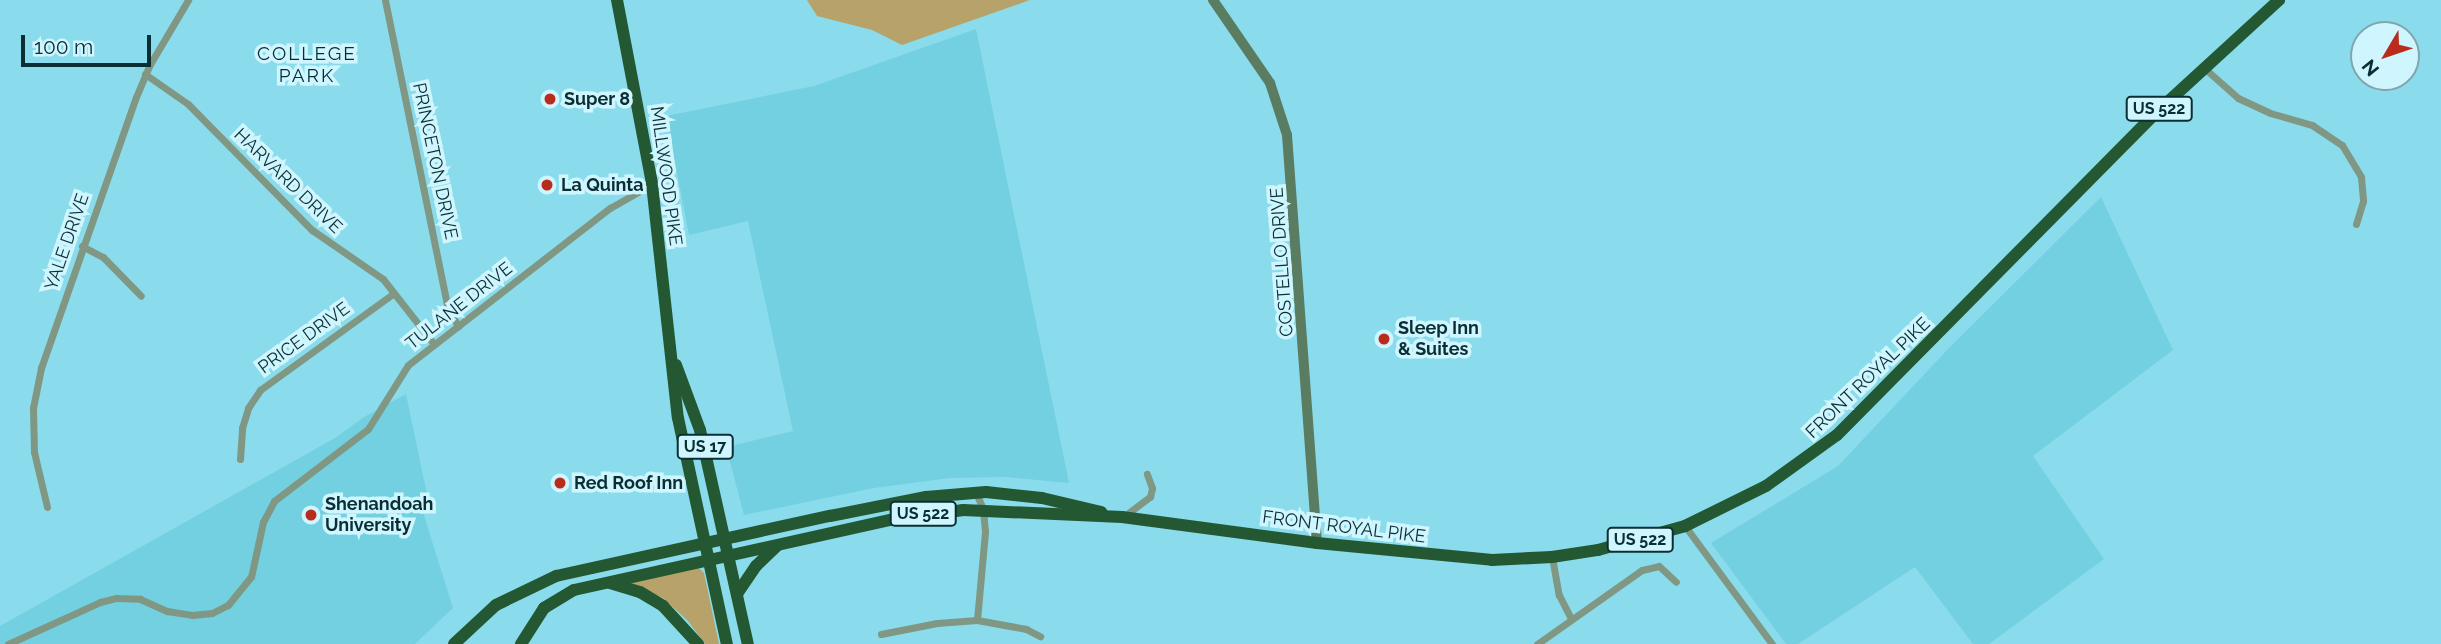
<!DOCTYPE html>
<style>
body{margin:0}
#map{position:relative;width:2441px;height:644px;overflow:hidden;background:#8adcec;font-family:Raleway,sans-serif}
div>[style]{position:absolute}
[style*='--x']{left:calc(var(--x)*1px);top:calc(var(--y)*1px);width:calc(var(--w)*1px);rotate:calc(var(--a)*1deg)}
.built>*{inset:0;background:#72d0e0}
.green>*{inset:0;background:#b7a269}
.street>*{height:7px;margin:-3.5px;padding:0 3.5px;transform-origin:3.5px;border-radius:3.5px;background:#809784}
.secondary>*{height:10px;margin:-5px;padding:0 5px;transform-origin:5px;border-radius:5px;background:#5a7c61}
.highway>*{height:12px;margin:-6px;padding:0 6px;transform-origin:6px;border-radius:6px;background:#245833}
.dots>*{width:19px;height:19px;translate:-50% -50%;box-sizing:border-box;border:4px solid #cff6fe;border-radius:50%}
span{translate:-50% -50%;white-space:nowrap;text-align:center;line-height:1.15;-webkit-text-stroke:7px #cff6fe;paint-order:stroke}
.shield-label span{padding:2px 5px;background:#cff6fe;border:2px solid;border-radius:5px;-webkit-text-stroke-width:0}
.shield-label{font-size:16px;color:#0a2e34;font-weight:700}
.poi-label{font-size:18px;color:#0a2e34;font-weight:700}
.left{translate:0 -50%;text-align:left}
.street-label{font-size:18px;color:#0a2e34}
.neighbourhood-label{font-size:19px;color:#003037;letter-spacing:2px}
.north{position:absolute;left:2350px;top:21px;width:70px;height:70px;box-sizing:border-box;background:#cff6fe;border:2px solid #80a6ad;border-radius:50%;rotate:231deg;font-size:19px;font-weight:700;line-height:28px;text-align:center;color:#0a2e34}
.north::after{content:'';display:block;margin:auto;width:24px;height:32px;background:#b92c1b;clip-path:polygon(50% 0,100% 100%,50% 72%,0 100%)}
.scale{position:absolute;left:21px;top:35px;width:130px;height:32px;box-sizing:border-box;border:4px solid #0a2e34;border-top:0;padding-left:9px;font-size:21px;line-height:24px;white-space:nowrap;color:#0a2e34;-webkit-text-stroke:5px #cff6fe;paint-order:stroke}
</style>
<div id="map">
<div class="built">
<i style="clip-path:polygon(976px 29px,1069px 483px,1005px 477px,950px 478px,874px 488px,744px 515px,726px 447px,793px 431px,748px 221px,689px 235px,666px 116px,814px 86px)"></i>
<i style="clip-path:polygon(2101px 197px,2173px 350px,2033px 456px,2104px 559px,1989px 644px,1973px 644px,1915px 567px,1798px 644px,1786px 644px,1711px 543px,1838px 466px,1949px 348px)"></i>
<i style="clip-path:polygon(406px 394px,429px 504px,422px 509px,453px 608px,415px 644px,0 644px,0 626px,335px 438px,364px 417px)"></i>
</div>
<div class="green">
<i style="clip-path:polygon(807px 0,1030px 0,902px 45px,872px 30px,817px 16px)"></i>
<i style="clip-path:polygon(698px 567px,704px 573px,719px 644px,705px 644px,688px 621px,663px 598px,629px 582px)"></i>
</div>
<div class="street">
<i style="--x:385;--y:0;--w:310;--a:78.5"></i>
<i style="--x:447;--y:304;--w:25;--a:64"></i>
<i style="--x:2203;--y:67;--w:47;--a:41.5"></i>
<i style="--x:2238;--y:98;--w:35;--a:25"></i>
<i style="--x:2270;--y:113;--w:44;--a:15.9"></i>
<i style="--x:2312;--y:125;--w:36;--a:34"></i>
<i style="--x:2342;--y:145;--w:37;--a:59"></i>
<i style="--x:2361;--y:177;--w:24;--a:85"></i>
<i style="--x:2363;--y:201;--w:24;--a:107"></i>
<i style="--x:145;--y:74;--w:52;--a:34.9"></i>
<i style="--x:188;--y:104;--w:177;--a:45.5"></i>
<i style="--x:312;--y:230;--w:86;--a:34.6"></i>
<i style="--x:383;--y:279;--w:83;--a:51.9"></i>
<i style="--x:82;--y:246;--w:24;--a:28"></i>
<i style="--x:103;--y:257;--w:54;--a:45.7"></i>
<i style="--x:240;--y:459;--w:31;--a:-86"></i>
<i style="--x:242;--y:428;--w:21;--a:-73"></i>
<i style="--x:248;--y:408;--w:22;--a:-56"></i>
<i style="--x:260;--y:390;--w:165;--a:-35.9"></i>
<i style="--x:976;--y:493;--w:17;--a:66"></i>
<i style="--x:983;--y:509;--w:23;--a:85"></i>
<i style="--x:985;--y:532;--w:88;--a:95.2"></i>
<i style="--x:47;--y:507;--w:57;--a:-103.3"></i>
<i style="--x:34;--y:452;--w:44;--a:-91.3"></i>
<i style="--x:33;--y:408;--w:41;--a:-78.7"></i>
<i style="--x:41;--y:368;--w:287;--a:-70.7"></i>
<i style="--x:136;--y:97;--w:34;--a:-67"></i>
<i style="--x:149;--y:66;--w:77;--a:-59.4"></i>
<i style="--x:1123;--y:517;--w:34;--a:-37"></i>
<i style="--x:1150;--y:497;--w:9;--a:-77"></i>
<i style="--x:1152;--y:488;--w:15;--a:-110"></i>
<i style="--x:1685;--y:526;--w:147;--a:53.6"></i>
<i style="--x:1552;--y:557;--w:39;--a:80"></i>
<i style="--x:1559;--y:595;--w:27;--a:63"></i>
<i style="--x:881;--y:634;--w:57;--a:-11.1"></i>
<i style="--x:937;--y:623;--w:40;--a:-4.3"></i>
<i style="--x:977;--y:620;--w:50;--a:10.4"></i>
<i style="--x:1026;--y:629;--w:16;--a:27"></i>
<i style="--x:8;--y:644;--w:101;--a:-24.5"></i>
<i style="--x:100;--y:602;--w:16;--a:-14"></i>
<i style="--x:116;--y:598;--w:24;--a:2"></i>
<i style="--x:140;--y:599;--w:30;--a:24"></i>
<i style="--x:167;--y:611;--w:25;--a:9"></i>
<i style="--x:192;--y:615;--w:20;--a:-6"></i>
<i style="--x:212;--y:613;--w:18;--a:-27"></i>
<i style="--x:228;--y:605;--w:36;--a:-51"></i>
<i style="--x:251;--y:577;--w:56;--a:-77.7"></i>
<i style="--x:263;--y:522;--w:24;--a:-62"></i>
<i style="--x:274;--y:501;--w:118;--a:-37.5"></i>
<i style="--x:368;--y:429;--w:75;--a:-58"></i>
<i style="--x:408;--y:365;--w:256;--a:-37.9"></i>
<i style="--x:610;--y:208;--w:48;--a:-29.7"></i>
<i style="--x:1537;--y:644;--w:128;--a:-35.2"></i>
<i style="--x:1642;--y:570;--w:17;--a:-13"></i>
<i style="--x:1659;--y:566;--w:23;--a:43"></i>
</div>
<div class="secondary">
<i style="--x:1213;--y:0;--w:101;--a:55.5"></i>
<i style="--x:1270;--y:83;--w:55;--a:71.9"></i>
<i style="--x:1287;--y:135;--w:409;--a:85.8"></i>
</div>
<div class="highway">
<i style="--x:617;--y:0;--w:187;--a:79.2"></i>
<i style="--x:652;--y:184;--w:235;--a:83.7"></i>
<i style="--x:678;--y:418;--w:231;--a:77.8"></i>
<i style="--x:676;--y:365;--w:69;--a:69.7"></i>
<i style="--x:700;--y:430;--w:219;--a:77.4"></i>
<i style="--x:610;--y:583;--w:31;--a:17"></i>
<i style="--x:640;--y:592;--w:27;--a:31"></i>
<i style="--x:663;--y:606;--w:52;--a:47.4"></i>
<i style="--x:737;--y:594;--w:34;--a:-56"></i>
<i style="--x:756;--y:566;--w:29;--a:-44"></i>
<i style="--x:454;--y:644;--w:57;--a:-42.9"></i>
<i style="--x:496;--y:605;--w:67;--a:-25.8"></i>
<i style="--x:556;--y:576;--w:280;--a:-12.4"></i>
<i style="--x:830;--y:516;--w:98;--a:-11.2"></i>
<i style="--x:926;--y:497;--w:60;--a:-4.8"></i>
<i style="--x:986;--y:492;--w:56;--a:6.1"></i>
<i style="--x:1042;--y:498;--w:61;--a:13.3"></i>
<i style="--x:521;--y:644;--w:43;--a:-57.4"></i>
<i style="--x:544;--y:608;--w:35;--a:-31"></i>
<i style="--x:574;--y:590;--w:325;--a:-12.5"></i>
<i style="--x:891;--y:520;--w:73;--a:-7.9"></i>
<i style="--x:963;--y:510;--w:159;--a:2.5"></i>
<i style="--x:1122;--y:517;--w:197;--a:7.6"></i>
<i style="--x:1317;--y:543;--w:176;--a:5.5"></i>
<i style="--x:1492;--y:560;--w:60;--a:-2.9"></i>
<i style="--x:1552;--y:557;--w:47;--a:-8.7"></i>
<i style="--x:1598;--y:550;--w:90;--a:-15.4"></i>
<i style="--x:1685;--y:526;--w:90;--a:-26.3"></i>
<i style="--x:1766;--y:486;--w:87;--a:-35.7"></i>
<i style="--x:1837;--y:435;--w:458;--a:-45.3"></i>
<i style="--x:2159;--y:110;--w:163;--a:-42.5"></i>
</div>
<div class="dots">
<i style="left:550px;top:99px;background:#b92c1b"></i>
<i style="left:547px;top:185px;background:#b92c1b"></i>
<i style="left:1384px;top:339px;background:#b92c1b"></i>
<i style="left:560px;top:483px;background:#b92c1b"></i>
<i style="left:311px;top:515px;background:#b92c1b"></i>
</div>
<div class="shield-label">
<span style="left:2159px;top:109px">US 522</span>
<span style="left:705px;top:447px">US 17</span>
<span style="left:923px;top:514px">US 522</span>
<span style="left:1640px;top:540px">US 522</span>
</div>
<div class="poi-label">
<span class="left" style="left:564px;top:99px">Super 8</span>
<span class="left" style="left:561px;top:185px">La Quinta</span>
<span class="left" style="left:1398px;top:339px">Sleep Inn<br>&amp; Suites</span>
<span class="left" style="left:574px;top:483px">Red Roof Inn</span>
<span class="left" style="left:325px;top:515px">Shenandoah<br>University</span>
</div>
<div class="street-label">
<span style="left:435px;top:161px;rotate:78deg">PRINCETON DRIVE</span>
<span style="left:666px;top:176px;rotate:82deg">MILLWOOD PIKE</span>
<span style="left:288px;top:181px;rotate:44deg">HARVARD DRIVE</span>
<span style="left:67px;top:242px;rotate:-71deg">YALE DRIVE</span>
<span style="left:1282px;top:262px;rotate:-94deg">COSTELLO DRIVE</span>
<span style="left:459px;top:306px;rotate:-38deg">TULANE DRIVE</span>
<span style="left:304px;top:338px;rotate:-36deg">PRICE DRIVE</span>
<span style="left:1868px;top:378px;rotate:-44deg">FRONT ROYAL PIKE</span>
<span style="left:1344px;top:527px;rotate:7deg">FRONT ROYAL PIKE</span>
</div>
<div class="neighbourhood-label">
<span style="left:307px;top:65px">COLLEGE<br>PARK</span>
</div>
<div class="north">N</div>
<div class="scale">100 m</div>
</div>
